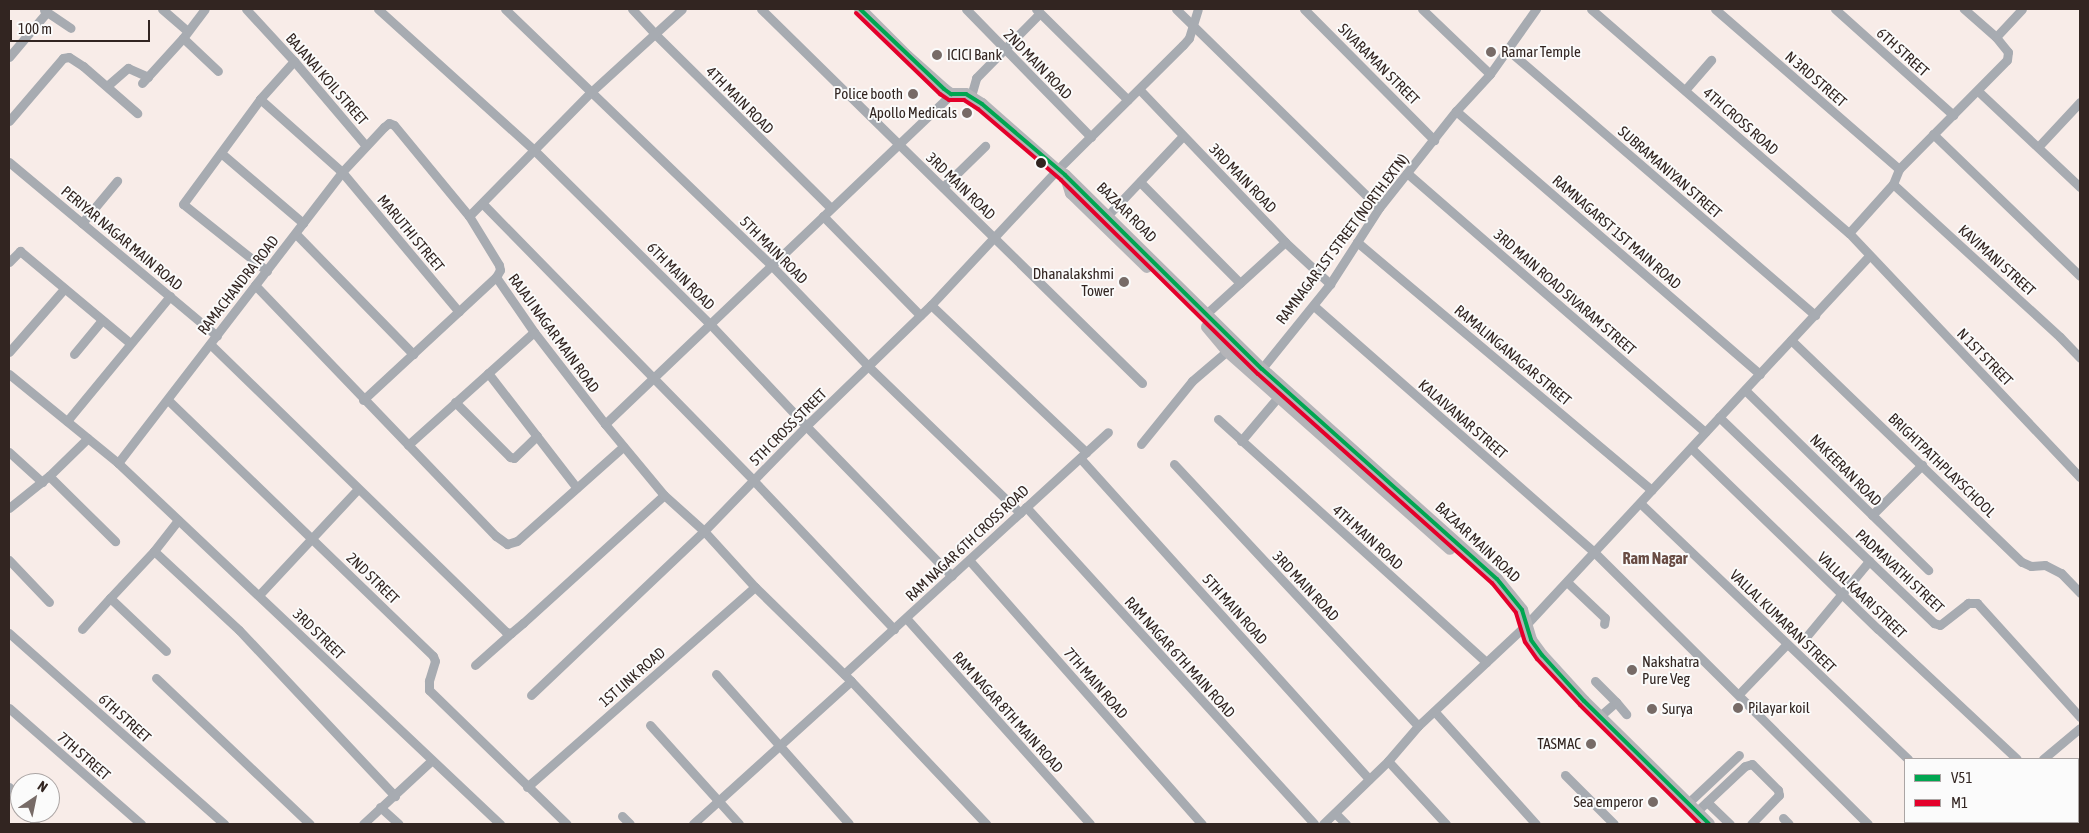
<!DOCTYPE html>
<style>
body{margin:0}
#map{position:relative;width:2089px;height:833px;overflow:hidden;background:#f8ece8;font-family:"Asap Condensed",sans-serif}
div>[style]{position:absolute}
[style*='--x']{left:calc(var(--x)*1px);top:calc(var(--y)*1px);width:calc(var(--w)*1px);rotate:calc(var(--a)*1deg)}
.street>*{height:9px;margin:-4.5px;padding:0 4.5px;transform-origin:4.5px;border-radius:4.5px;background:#a7abb1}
.secondary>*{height:12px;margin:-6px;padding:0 6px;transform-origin:6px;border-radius:6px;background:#b4b4b8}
.bus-1>*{height:4px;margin:-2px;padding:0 2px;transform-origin:2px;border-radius:2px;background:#00a651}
.bus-2>*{height:4px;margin:-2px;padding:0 2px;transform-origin:2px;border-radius:2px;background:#e4002b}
.dots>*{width:14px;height:14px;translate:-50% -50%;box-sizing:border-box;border:2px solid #fbfbfb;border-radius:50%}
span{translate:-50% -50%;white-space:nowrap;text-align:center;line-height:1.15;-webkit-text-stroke:4px #fbfbfb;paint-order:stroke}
.poi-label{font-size:15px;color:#322521}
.left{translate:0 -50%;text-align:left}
.right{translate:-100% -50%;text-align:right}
.street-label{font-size:15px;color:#322521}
.neighbourhood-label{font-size:16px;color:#694c44;font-weight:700}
.frame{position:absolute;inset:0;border:10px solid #322521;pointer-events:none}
.legend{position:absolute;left:1904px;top:758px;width:175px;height:65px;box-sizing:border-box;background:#fbfbfb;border:1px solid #aba5a4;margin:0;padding:6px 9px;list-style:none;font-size:15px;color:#322521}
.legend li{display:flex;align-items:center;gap:10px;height:25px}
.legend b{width:25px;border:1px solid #aba5a4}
.north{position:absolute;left:10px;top:773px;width:50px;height:50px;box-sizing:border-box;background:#fbfbfb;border:1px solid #aba5a4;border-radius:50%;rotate:34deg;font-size:14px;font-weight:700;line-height:20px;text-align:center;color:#322521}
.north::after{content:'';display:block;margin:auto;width:18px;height:22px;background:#776b67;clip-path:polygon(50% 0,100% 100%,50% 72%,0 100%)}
.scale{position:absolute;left:10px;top:20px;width:140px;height:22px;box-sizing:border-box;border:2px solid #322521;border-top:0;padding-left:6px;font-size:15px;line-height:18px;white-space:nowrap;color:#322521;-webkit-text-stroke:4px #fbfbfb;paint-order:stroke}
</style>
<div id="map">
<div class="street">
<i style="--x:162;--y:9;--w:33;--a:41"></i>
<i style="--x:246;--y:9;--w:71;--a:47.3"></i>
<i style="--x:294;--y:61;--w:111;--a:49.7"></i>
<i style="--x:378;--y:9;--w:209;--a:42.1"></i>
<i style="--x:533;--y:149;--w:249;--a:44.7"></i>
<i style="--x:710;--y:324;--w:140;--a:46.7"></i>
<i style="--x:806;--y:426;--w:209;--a:45.8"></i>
<i style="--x:505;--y:9;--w:369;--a:43.9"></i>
<i style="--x:771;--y:265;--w:141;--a:46.1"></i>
<i style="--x:869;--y:367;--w:210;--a:44"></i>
<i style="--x:632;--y:9;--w:34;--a:47"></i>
<i style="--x:655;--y:34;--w:247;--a:44.7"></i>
<i style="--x:761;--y:9;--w:534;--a:44.47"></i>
<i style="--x:966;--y:9;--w:179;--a:45.7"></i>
<i style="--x:1036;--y:9;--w:129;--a:44.7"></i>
<i style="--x:1176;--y:9;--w:284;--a:44.4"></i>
<i style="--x:1304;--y:9;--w:185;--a:45.2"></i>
<i style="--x:1422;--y:9;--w:94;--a:43.7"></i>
<i style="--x:1591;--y:9;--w:342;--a:41"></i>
<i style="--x:1849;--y:233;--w:336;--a:46.6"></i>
<i style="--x:1715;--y:9;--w:244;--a:41"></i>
<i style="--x:1835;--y:9;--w:159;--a:41.9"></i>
<i style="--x:44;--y:10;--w:32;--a:34"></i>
<i style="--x:1996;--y:37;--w:38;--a:-47"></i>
<i style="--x:183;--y:38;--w:48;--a:43.3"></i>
<i style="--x:1508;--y:50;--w:406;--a:40.8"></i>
<i style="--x:9;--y:57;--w:59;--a:-49.8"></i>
<i style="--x:142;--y:83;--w:61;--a:-47.7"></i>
<i style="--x:183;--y:38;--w:36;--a:-53"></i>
<i style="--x:107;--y:86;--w:28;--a:-41"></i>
<i style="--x:128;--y:68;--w:22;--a:24"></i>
<i style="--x:1139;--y:89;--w:211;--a:46.3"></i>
<i style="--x:1285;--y:242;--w:62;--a:43"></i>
<i style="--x:1685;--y:90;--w:40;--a:-49"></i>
<i style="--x:1978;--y:91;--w:140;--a:43.3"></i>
<i style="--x:971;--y:96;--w:19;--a:-74"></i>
<i style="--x:976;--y:78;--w:91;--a:-45.4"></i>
<i style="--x:260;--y:99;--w:110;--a:41.7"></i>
<i style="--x:342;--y:172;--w:182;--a:50.1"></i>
<i style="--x:1456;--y:111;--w:402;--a:40.9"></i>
<i style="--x:9;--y:121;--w:83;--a:-49.4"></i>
<i style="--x:63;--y:58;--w:6;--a:-9"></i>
<i style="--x:69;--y:57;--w:17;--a:33"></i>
<i style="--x:83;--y:66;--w:72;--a:41"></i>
<i style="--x:1933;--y:134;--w:204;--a:44"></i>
<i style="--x:2038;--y:147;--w:62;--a:-47"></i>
<i style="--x:221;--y:153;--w:108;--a:40.5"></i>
<i style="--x:9;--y:162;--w:271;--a:39.9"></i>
<i style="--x:1407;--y:173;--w:395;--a:41"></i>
<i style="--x:1140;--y:182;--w:142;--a:45.3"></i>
<i style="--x:1893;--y:184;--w:226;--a:42.5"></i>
<i style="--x:2060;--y:337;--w:29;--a:46"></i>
<i style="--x:943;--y:187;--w:59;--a:-44.3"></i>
<i style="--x:483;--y:204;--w:388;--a:45.6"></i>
<i style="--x:754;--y:481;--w:204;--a:46.6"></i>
<i style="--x:1108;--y:215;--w:109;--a:-46.5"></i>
<i style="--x:469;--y:216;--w:174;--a:-45.5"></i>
<i style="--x:591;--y:92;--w:123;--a:-42.4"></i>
<i style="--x:823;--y:216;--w:139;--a:45.6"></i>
<i style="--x:82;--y:223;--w:55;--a:-50.2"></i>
<i style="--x:1849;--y:233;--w:66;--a:-48.1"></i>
<i style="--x:1893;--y:184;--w:16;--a:-68"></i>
<i style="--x:1899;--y:169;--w:153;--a:-45.3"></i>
<i style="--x:2007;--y:60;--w:8;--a:-83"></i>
<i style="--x:2008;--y:52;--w:19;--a:-129"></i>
<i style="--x:1996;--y:37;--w:43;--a:-138.8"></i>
<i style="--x:296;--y:234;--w:168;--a:45.7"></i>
<i style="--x:1357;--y:242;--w:385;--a:40.1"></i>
<i style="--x:9;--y:262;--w:16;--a:-45"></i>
<i style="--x:20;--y:251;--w:143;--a:39.9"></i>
<i style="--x:267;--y:271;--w:107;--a:-141.4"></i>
<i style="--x:183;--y:204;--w:130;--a:-53.7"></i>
<i style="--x:260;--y:99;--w:51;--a:-48.2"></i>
<i style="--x:255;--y:285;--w:348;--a:46.2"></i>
<i style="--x:496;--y:536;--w:14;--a:36"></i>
<i style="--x:507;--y:544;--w:10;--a:-17"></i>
<i style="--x:517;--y:541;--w:142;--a:-41.6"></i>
<i style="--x:931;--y:305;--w:214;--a:43.5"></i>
<i style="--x:1314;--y:306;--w:373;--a:41.3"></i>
<i style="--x:1594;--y:552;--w:386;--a:44.8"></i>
<i style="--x:1206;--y:314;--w:107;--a:-42.3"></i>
<i style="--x:1791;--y:340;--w:320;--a:43.9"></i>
<i style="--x:2022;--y:562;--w:10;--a:24"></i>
<i style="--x:2031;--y:566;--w:14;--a:-4"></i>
<i style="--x:2045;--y:565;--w:18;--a:27"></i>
<i style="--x:2061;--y:573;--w:28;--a:46"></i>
<i style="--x:210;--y:344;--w:413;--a:44.2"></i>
<i style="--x:506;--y:632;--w:5;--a:11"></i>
<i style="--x:511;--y:633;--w:16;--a:-40"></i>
<i style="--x:523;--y:623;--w:190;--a:-42.2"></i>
<i style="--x:9;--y:352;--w:84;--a:-48.9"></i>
<i style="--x:74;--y:354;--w:44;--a:-50.5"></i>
<i style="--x:1259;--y:372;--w:113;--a:-51.1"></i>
<i style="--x:1330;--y:284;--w:90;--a:-57.2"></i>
<i style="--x:1379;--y:208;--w:124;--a:-51.6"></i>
<i style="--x:1456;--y:111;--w:50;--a:-47.4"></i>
<i style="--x:1490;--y:74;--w:80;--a:-54.7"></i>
<i style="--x:488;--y:373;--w:145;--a:52.3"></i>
<i style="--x:9;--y:374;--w:141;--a:39.2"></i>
<i style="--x:118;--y:463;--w:526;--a:43.38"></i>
<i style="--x:1745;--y:390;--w:257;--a:44.5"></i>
<i style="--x:168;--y:400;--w:368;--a:44"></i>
<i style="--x:433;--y:656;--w:5;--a:68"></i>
<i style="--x:435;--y:661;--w:21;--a:107"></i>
<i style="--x:429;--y:681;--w:9;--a:90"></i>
<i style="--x:429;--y:690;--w:192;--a:44.2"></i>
<i style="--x:363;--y:400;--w:181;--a:-42.8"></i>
<i style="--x:455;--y:402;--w:78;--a:45"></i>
<i style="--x:510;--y:457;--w:4;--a:14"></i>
<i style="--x:514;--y:458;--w:32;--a:-44"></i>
<i style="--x:1719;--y:417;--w:298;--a:43.8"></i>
<i style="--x:1934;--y:623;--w:6;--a:18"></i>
<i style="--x:1940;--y:625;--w:36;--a:-38"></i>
<i style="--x:1968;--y:603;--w:9;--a:0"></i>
<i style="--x:1977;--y:603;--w:154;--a:47.9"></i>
<i style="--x:1218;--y:419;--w:362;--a:42.2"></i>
<i style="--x:67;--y:421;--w:162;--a:-50.5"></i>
<i style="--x:605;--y:424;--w:478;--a:-43.6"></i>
<i style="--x:1241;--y:441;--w:57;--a:-49.9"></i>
<i style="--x:1141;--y:444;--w:81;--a:-51"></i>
<i style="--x:1192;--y:381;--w:46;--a:-40.6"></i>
<i style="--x:408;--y:445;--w:169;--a:-41.9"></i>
<i style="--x:1691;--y:448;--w:260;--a:44.1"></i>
<i style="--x:1878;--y:629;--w:190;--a:43.1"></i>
<i style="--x:9;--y:452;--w:45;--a:42.3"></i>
<i style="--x:1080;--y:458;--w:432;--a:48"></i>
<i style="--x:118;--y:463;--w:367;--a:-52.4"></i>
<i style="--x:342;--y:172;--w:62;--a:-47"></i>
<i style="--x:384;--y:127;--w:6;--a:-39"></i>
<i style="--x:389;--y:123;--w:5;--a:22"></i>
<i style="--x:394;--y:125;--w:118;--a:50.5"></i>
<i style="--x:469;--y:216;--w:57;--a:58.5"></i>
<i style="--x:499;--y:265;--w:5;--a:79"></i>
<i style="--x:500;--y:270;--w:8;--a:120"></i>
<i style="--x:496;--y:277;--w:67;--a:55.4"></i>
<i style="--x:534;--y:332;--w:116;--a:52.3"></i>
<i style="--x:605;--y:424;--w:92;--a:50.3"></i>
<i style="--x:664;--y:495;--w:54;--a:42"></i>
<i style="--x:704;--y:531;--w:76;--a:47.7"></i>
<i style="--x:755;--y:587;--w:134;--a:44.4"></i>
<i style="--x:851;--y:681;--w:213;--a:137.9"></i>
<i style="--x:1174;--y:464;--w:358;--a:47"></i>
<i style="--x:49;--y:476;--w:93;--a:44.6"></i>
<i style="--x:1640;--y:503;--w:371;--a:43.7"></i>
<i style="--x:1026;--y:507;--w:428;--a:47.7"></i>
<i style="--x:9;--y:508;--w:51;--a:-38.7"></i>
<i style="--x:49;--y:476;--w:54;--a:-44.3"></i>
<i style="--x:1872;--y:515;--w:71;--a:-45"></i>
<i style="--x:154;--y:551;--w:116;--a:42.9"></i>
<i style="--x:239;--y:630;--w:228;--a:46.8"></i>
<i style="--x:9;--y:560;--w:58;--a:46.4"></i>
<i style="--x:969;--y:560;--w:352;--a:48.6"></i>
<i style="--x:1567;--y:582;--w:52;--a:43.5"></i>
<i style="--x:1605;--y:618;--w:6;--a:99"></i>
<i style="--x:259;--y:595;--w:145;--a:-47"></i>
<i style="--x:906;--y:618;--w:276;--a:48.2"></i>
<i style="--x:82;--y:629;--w:42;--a:-47.9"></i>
<i style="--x:9;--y:633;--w:288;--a:41.6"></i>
<i style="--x:1806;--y:637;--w:99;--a:-50.3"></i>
<i style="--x:166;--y:651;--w:77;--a:-136.6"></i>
<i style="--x:110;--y:598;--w:64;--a:-46.9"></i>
<i style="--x:154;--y:551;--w:39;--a:-52"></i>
<i style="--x:475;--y:665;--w:48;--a:-41.6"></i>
<i style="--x:716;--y:674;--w:200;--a:48.4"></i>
<i style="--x:844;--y:674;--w:358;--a:-42.5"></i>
<i style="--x:156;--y:678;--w:212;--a:43.5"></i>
<i style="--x:851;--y:681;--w:197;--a:46.6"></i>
<i style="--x:1595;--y:681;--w:30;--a:45"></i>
<i style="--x:1739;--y:694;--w:69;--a:-46.2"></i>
<i style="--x:531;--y:695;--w:238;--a:-43.5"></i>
<i style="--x:704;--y:531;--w:146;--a:-45.8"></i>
<i style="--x:806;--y:426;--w:174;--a:-44.1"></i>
<i style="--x:931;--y:305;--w:185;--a:-47"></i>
<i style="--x:1057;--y:170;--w:177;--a:-44.8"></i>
<i style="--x:1183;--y:45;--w:9;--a:-49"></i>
<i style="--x:1189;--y:38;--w:30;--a:-73"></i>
<i style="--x:9;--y:708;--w:176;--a:41.3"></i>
<i style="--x:1435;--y:712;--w:151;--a:48"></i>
<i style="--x:1600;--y:716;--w:21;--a:-41"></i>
<i style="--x:1616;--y:702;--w:16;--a:50"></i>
<i style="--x:650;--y:725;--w:133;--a:48"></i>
<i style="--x:2043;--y:759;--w:48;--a:-40"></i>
<i style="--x:1388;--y:761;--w:86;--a:47.4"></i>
<i style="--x:1565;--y:775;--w:69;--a:45"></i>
<i style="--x:9;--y:787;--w:15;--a:42"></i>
<i style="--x:527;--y:787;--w:303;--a:-41.3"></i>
<i style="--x:1707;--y:802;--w:32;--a:44"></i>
<i style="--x:1688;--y:803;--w:70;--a:-43.3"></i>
<i style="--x:380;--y:807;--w:25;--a:42"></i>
<i style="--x:1696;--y:812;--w:67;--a:-43.2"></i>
<i style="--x:1745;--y:766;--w:7;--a:-16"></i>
<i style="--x:1752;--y:764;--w:37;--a:45"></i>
<i style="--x:1778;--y:790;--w:5;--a:79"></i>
<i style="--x:1779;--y:795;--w:40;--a:134"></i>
<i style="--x:31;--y:813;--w:12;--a:70"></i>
<i style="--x:1335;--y:813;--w:16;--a:45"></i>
<i style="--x:622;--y:816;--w:11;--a:45"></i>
<i style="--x:1783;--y:818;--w:8;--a:45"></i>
<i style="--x:2078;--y:818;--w:4;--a:56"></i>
<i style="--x:1991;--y:822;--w:4;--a:34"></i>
<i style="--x:363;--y:824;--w:93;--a:-42.8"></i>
<i style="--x:1323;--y:824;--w:91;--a:-44.1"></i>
<i style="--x:1388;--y:761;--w:46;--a:-49.4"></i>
<i style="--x:1418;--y:726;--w:146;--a:-43.1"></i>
<i style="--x:1525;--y:626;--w:505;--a:-47.09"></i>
<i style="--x:1952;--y:824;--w:4;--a:-34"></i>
</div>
<div class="secondary">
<i style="--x:860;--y:9;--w:66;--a:45"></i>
<i style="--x:907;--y:56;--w:50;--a:41.7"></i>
<i style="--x:944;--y:89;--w:9;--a:36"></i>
<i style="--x:951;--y:94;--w:15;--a:0"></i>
<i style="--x:966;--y:94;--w:19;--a:32"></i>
<i style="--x:982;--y:104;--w:100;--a:41.3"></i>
<i style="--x:1057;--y:170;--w:9;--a:32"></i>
<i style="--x:1065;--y:175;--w:276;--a:44.6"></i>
<i style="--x:1262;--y:369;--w:315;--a:41.8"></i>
<i style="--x:1497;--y:579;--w:40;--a:51"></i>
<i style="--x:1522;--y:610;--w:31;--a:73"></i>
<i style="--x:1531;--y:640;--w:19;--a:54"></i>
<i style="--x:1542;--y:655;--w:62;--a:47.6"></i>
<i style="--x:1584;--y:701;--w:175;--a:44.5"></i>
<i style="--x:1066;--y:177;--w:17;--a:73"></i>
<i style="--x:1071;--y:193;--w:106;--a:44.2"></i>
<i style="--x:1207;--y:327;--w:31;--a:50"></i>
<i style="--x:1227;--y:351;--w:298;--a:41.6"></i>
</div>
<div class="bus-1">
<i style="--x:860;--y:9;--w:116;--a:43.6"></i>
<i style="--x:944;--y:89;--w:9;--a:36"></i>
<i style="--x:951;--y:94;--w:15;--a:0"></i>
<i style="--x:966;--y:94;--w:19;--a:32"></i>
<i style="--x:982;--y:104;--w:109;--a:40.5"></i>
<i style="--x:1065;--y:175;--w:276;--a:44.6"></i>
<i style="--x:1262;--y:369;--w:315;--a:41.8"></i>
<i style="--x:1497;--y:579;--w:40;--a:51"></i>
<i style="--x:1522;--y:610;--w:31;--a:73"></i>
<i style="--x:1531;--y:640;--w:19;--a:54"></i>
<i style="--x:1542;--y:655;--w:62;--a:47.6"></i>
<i style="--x:1584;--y:701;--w:175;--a:44.5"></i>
</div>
<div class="bus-2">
<i style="--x:856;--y:13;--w:117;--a:44"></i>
<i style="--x:940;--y:94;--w:11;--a:34"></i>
<i style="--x:949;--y:100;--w:15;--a:0"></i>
<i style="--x:964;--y:100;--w:17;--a:33"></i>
<i style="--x:978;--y:109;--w:109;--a:40.5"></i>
<i style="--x:1061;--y:180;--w:276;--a:44.6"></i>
<i style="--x:1258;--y:374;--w:314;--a:41.8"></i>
<i style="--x:1492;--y:583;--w:38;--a:51"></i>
<i style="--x:1516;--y:613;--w:30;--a:73"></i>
<i style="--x:1525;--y:642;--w:21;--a:55"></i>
<i style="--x:1537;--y:659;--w:63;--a:46.9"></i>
<i style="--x:1580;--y:705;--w:169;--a:44.8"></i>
</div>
<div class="dots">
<i style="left:1491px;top:52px;background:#776b67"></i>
<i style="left:937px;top:55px;background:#776b67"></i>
<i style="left:913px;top:94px;background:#776b67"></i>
<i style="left:967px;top:113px;background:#776b67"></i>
<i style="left:1041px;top:163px;background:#322521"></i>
<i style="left:1124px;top:282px;background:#776b67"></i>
<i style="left:1632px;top:670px;background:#776b67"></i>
<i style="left:1738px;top:708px;background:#776b67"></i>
<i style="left:1652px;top:709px;background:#776b67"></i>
<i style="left:1591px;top:744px;background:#776b67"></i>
<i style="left:1653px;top:802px;background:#776b67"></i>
</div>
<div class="poi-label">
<span class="left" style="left:1501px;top:52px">Ramar Temple</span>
<span class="left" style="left:947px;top:55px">ICICI Bank</span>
<span class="right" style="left:903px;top:94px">Police booth</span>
<span class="right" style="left:957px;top:113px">Apollo Medicals</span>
<span class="right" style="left:1114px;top:282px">Dhanalakshmi<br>Tower</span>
<span class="left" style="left:1642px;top:670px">Nakshatra<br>Pure Veg</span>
<span class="left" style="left:1748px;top:708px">Pilayar koil</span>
<span class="left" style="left:1662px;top:709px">Surya</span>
<span class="right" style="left:1581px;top:744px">TASMAC</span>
<span class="right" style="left:1643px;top:802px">Sea emperor</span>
</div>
<div class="street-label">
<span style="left:1903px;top:52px;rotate:42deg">6TH STREET</span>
<span style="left:1038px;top:64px;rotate:46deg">2ND MAIN ROAD</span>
<span style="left:1379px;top:64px;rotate:45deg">SIVARAMAN STREET</span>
<span style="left:327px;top:79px;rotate:49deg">BAJANAI KOIL STREET</span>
<span style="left:1816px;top:79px;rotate:41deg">N 3RD STREET</span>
<span style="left:740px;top:100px;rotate:45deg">4TH MAIN ROAD</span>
<span style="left:1741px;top:121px;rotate:41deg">4TH CROSS ROAD</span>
<span style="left:1670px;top:172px;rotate:41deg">SUBRAMANIYAN STREET</span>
<span style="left:1243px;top:178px;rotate:46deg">3RD MAIN ROAD</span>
<span style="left:961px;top:186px;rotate:44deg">3RD MAIN ROAD</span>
<span style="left:1127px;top:212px;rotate:45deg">BAZAAR ROAD</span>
<span style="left:1617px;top:232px;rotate:41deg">RAMNAGARST 1ST MAIN ROAD</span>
<span style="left:411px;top:233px;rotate:50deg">MARUTHI STREET</span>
<span style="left:122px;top:238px;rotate:40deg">PERIYAR NAGAR MAIN ROAD</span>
<span style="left:1342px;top:239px;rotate:-53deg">RAMNAGAR 1ST STREET (NORTH.EXTN)</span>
<span style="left:774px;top:250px;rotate:45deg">5TH MAIN ROAD</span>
<span style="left:1997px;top:260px;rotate:42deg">KAVIMANI STREET</span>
<span style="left:681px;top:276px;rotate:45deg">6TH MAIN ROAD</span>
<span style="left:238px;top:285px;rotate:-52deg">RAMACHANDRA ROAD</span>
<span style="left:1565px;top:292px;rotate:41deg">3RD MAIN ROAD SIVARAM STREET</span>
<span style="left:554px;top:333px;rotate:54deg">RAJAJI NAGAR MAIN ROAD</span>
<span style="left:1513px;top:355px;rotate:40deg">RAMALINGANAGAR STREET</span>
<span style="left:1985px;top:357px;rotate:46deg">N 1ST STREET</span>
<span style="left:1463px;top:419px;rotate:41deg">KALAIVANAR STREET</span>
<span style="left:788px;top:427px;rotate:-45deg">5TH CROSS STREET</span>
<span style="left:1942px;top:465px;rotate:44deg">BRIGHTPATHPLAYSCHOOL</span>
<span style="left:1846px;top:470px;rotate:45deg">NAKEERAN ROAD</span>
<span style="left:1368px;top:537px;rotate:42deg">4TH MAIN ROAD</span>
<span style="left:1478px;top:542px;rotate:43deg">BAZAAR MAIN ROAD</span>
<span style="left:967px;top:543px;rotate:-43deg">RAM NAGAR 6TH CROSS ROAD</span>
<span style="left:1900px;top:571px;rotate:43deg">PADMAVATHI STREET</span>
<span style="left:373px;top:578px;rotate:44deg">2ND STREET</span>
<span style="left:1306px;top:586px;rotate:47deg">3RD MAIN ROAD</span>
<span style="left:1862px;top:595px;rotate:44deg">VALLAL KAARI STREET</span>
<span style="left:1235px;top:609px;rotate:48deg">5TH MAIN ROAD</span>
<span style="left:1783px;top:621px;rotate:44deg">VALLAL KUMARAN STREET</span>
<span style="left:319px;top:634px;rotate:44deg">3RD STREET</span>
<span style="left:1180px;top:657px;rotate:48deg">RAM NAGAR 6TH MAIN ROAD</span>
<span style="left:632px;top:677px;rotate:-41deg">1ST LINK ROAD</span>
<span style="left:1096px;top:683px;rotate:49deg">7TH MAIN ROAD</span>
<span style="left:1008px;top:712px;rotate:48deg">RAM NAGAR 8TH MAIN ROAD</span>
<span style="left:125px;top:718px;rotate:42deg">6TH STREET</span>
<span style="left:84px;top:756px;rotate:41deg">7TH STREET</span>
</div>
<div class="neighbourhood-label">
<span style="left:1655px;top:558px">Ram Nagar</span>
</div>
<div class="frame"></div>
<ul class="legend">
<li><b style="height:6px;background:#00a651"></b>V51</li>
<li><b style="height:6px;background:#e4002b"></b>M1</li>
</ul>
<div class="north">N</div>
<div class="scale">100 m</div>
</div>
